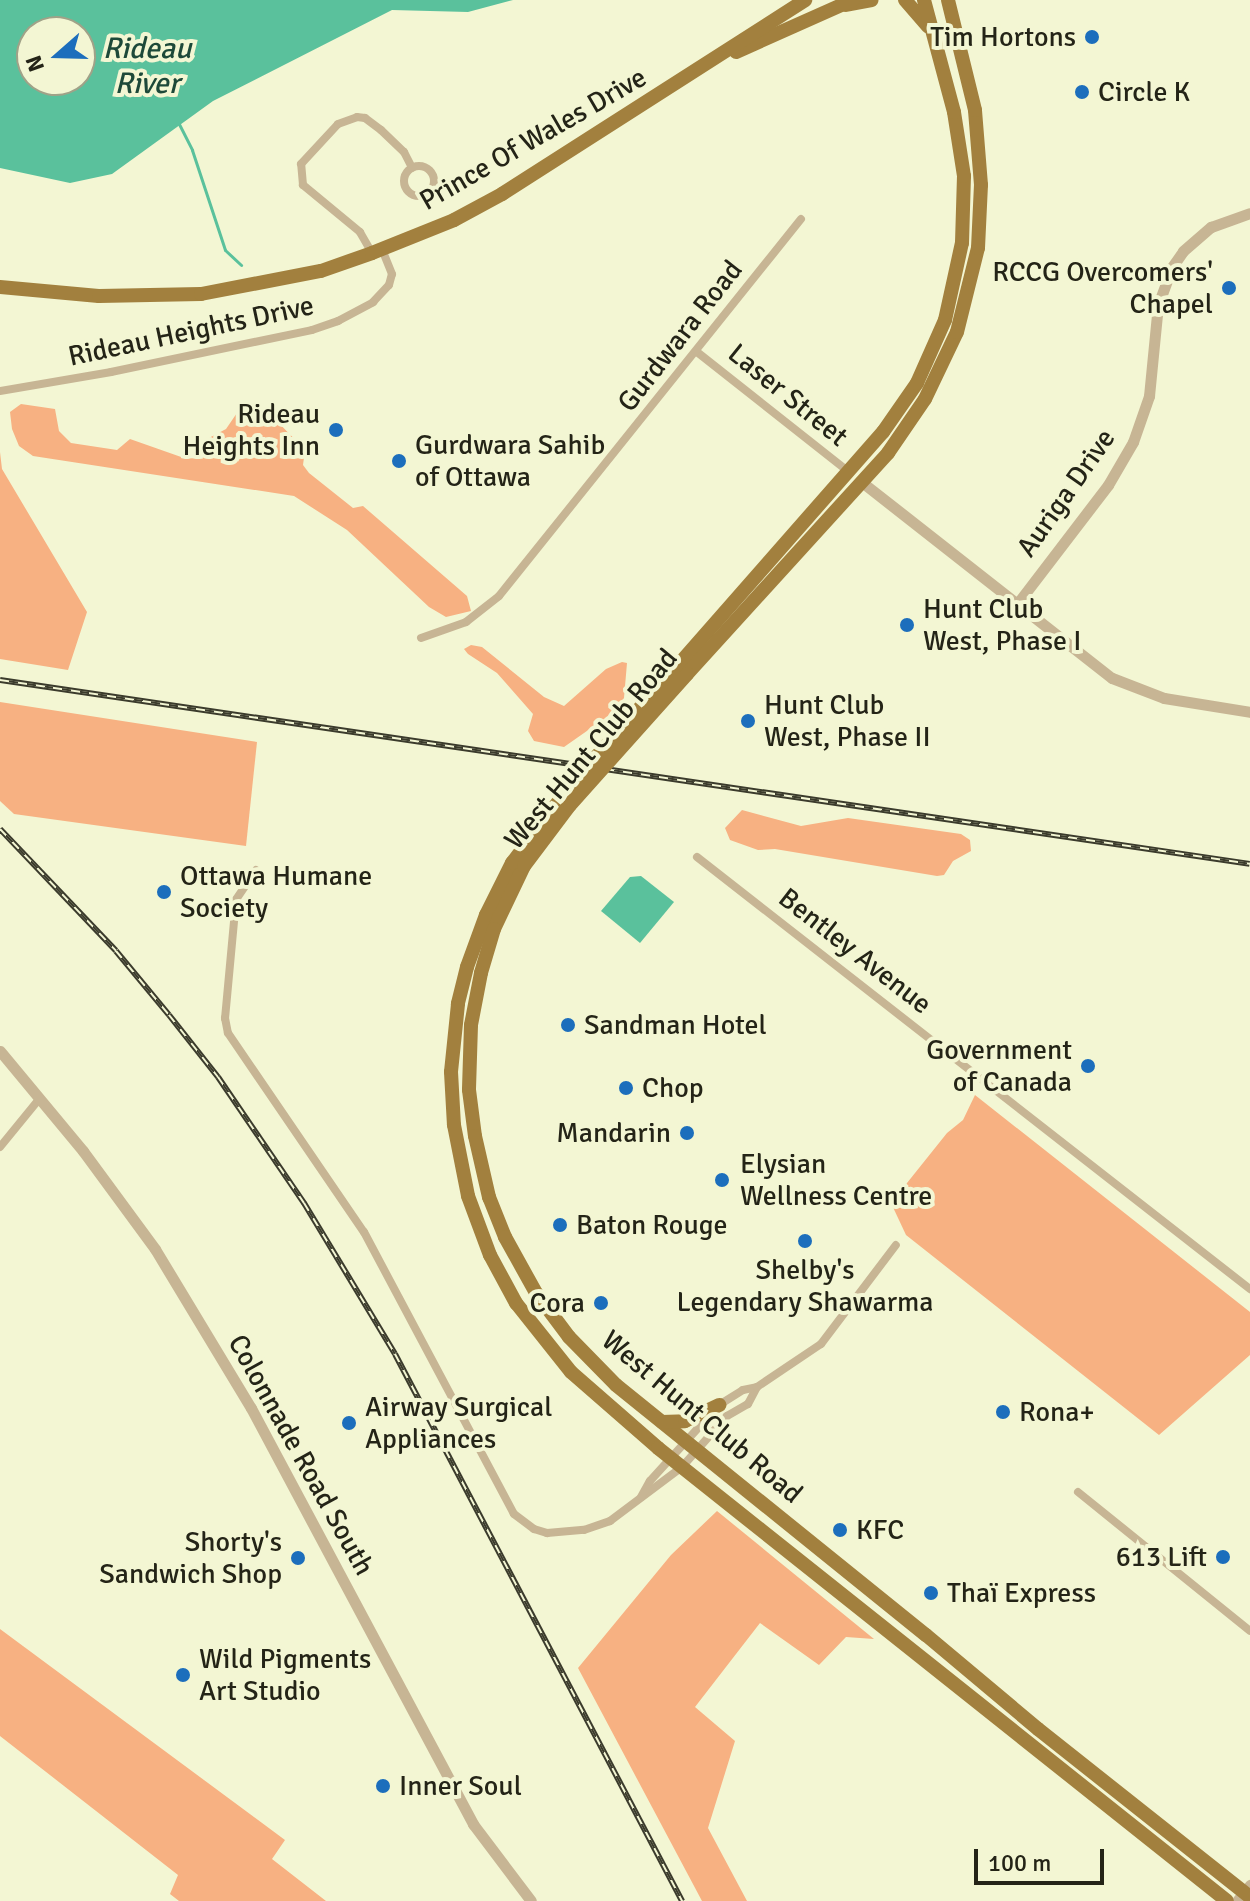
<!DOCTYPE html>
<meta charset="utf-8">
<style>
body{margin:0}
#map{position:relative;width:1250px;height:1901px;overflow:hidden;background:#f3f6d3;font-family:Signika,sans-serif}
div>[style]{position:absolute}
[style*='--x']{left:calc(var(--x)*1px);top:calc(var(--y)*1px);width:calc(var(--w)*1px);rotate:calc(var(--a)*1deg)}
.green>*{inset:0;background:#f7b182}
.water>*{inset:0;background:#5ac19c}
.stream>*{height:3px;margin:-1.5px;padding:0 1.5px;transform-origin:1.5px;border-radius:1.5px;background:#5ac19c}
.minor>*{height:8px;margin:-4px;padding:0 4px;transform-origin:4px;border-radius:4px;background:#c7b594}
.minor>.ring{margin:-4px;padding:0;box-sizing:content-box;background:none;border:8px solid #c7b594;border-radius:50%}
.tertiary>*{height:11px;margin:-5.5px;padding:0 5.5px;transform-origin:5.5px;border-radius:5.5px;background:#c7b594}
.primary>*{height:14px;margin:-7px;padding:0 7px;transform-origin:7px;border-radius:7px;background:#a2803e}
.rail>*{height:6px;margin-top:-3px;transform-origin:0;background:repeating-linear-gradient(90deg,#f3f6d3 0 9px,#3b3b2c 0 18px);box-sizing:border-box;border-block:2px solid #3b3b2c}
.primary-bridge>*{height:14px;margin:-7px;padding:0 7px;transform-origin:7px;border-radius:7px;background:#a2803e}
.dots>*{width:22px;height:22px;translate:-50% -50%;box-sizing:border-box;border:4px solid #f3f6d3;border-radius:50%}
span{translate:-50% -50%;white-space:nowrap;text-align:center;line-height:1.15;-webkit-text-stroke:8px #f3f6d3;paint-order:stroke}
.poi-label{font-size:28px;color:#242417}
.right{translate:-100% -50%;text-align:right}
.left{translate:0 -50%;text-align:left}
.street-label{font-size:28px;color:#242417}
.water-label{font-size:30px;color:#1d4939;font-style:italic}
.north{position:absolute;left:16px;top:16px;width:80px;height:80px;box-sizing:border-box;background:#f3f6d3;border:2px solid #a0a288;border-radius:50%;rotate:250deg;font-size:22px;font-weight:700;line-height:32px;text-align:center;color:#242417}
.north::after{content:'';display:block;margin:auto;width:28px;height:36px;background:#1c6ebc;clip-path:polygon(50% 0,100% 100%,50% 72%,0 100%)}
.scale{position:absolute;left:974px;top:1849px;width:130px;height:36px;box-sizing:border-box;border:4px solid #242417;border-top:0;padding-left:10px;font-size:24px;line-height:28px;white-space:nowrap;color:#242417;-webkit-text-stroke:6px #f3f6d3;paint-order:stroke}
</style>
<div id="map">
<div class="green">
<i style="clip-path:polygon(21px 404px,55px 409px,59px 431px,71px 443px,117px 450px,130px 439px,184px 458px,205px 451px,207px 439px,226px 429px,239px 410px,257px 408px,272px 416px,305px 450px,303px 465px,309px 473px,353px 508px,363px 506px,467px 596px,471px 611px,446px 617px,429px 607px,347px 530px,294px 496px,33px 456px,19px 446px,12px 429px,10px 412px)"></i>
<i style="clip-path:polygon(0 452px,2px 469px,87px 612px,68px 670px,0 659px)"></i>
<i style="clip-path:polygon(471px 645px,482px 647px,544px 697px,564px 706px,606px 669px,622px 662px,627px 663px,624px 698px,614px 712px,564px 747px,534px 741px,528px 731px,533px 714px,497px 673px,468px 654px,464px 649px)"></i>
<i style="clip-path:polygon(0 702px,257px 742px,246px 846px,14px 814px,0 801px)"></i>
<i style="clip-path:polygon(742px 810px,801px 826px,848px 818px,961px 834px,970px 840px,971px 851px,953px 861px,944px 875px,937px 876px,775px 849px,758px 850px,730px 840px,725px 828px)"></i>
<i style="clip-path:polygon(975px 1095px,1250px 1312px,1250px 1355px,1159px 1435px,906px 1235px,891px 1203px,947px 1133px,963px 1120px)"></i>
<i style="clip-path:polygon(717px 1511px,874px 1639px,846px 1637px,819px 1665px,760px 1623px,695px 1707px,735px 1741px,708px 1828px,747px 1901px,702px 1901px,578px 1668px,671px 1555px)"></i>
<i style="clip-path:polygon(0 1629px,285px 1840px,272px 1859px,326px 1901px,179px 1901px,170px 1894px,178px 1875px,0 1736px)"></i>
</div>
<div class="water">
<i style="clip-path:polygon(evenodd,0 0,513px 0,468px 12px,392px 10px,213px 101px,112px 174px,70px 183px,0 168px,0 0,80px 32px,80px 80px,32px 80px,32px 32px,80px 32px)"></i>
<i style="clip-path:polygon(641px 876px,674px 902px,640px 943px,601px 911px,630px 877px)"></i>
</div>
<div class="stream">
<i style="--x:179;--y:124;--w:29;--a:63"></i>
<i style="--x:192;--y:150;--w:105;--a:71.7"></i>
<i style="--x:225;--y:250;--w:22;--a:43"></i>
</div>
<div class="minor">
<i class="ring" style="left:404px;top:166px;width:22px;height:22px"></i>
<i style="--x:372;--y:253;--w:24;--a:-120"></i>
<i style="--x:360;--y:232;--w:74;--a:-140.5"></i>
<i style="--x:303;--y:185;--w:21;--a:-95"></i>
<i style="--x:301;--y:164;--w:54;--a:-47.2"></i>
<i style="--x:338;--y:124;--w:20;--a:-20"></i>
<i style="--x:357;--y:117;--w:8;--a:7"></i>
<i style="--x:365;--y:118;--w:20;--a:37"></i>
<i style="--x:381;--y:130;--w:32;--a:44"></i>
<i style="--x:404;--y:152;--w:18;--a:63"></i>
<i style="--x:697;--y:352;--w:195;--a:38.3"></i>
<i style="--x:0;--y:391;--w:113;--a:-9.7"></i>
<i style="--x:111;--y:372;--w:205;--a:-11.8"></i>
<i style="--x:312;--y:330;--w:28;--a:-19"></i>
<i style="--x:338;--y:321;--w:40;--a:-28"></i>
<i style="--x:373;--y:302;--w:23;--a:-47"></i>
<i style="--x:389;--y:285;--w:11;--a:-75"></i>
<i style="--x:392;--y:274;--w:27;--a:-112"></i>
<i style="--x:421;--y:638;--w:48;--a:-19.6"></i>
<i style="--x:466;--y:622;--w:42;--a:-38.2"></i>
<i style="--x:499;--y:596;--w:483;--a:-51.3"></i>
<i style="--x:697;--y:857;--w:702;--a:38"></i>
<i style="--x:256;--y:870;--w:36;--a:124"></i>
<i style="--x:236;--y:900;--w:119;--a:95.3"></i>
<i style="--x:225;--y:1018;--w:15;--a:79"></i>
<i style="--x:228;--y:1033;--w:241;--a:55.7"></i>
<i style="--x:364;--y:1232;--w:319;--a:62"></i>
<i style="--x:514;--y:1514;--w:25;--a:37"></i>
<i style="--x:534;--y:1529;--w:14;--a:17"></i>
<i style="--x:547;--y:1533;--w:37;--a:-5"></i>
<i style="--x:584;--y:1530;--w:28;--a:-19"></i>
<i style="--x:610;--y:1521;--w:90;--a:-36.9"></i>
<i style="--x:682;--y:1467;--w:68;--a:-48.6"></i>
<i style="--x:727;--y:1416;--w:24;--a:-30"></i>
<i style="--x:748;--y:1404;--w:19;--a:-62"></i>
<i style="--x:0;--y:1147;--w:63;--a:-50.8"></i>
<i style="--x:1078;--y:1492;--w:221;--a:38.9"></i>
<i style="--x:641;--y:1497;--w:18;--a:-61"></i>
<i style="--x:650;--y:1481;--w:103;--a:-47.8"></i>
<i style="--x:719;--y:1405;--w:28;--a:-32"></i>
<i style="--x:743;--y:1390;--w:14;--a:-12"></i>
<i style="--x:757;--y:1387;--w:77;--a:-33.9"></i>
<i style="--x:821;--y:1344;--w:124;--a:-52.9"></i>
</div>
<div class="tertiary">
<i style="--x:863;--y:483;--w:316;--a:38.1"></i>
<i style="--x:1112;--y:678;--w:56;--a:21"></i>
<i style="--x:1164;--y:698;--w:87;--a:9.2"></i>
<i style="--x:1017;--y:604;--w:150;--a:-52.6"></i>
<i style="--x:1108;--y:485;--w:50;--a:-59.8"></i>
<i style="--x:1133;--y:442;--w:49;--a:-70.8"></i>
<i style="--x:1149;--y:396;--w:91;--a:-84.4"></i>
<i style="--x:1158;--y:305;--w:40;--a:-69.8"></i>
<i style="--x:1172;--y:267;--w:19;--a:-55"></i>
<i style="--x:1183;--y:251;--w:37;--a:-41"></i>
<i style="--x:1211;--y:227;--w:41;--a:-19.7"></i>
<i style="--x:0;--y:1051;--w:130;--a:50.3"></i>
<i style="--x:83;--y:1151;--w:122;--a:53.7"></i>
<i style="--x:155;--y:1249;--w:186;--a:58.9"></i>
<i style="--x:251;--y:1408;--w:472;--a:61.9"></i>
<i style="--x:473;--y:1824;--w:96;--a:53"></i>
<i style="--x:1237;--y:1901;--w:21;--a:-51"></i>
</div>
<div class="primary">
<i style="--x:905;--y:0;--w:35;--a:49"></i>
<i style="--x:846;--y:5;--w:26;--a:-11"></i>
<i style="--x:736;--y:52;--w:128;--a:-24"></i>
<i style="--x:0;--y:287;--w:99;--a:5.2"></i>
<i style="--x:99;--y:296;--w:102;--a:-1.1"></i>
<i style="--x:201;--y:294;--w:122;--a:-10.9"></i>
<i style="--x:321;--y:271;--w:54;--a:-19.4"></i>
<i style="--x:372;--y:253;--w:88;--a:-21.9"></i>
<i style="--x:454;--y:220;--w:55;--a:-28.4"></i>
<i style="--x:502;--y:194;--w:360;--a:-32.6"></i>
<i style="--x:672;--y:672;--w:320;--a:-48.7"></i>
<i style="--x:883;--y:432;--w:60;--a:-55.2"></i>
<i style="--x:917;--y:383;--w:69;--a:-66"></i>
<i style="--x:945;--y:320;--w:79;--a:-77.6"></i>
<i style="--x:962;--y:243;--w:67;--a:-88.3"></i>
<i style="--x:964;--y:176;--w:65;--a:-98.9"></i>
<i style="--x:954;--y:112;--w:116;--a:-105"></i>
<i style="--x:687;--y:674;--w:299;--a:-47.7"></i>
<i style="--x:888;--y:453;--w:65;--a:-55.6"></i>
<i style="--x:925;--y:399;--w:74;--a:-64.5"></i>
<i style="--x:957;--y:332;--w:87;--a:-76"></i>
<i style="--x:978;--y:248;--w:63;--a:-87.3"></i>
<i style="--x:981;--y:185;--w:75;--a:-94.6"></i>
<i style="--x:975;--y:110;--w:113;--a:-103.8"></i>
<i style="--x:512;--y:863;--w:58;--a:116.6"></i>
<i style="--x:486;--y:915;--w:55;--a:110.1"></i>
<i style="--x:467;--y:967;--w:38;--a:104"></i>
<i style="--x:458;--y:1004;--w:68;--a:95.9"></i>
<i style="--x:451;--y:1072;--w:53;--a:86.8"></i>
<i style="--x:454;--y:1125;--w:72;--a:78.8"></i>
<i style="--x:468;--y:1196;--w:63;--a:69.6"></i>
<i style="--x:490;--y:1255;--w:55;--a:61.6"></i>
<i style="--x:516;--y:1303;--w:88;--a:51.4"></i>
<i style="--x:571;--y:1372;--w:116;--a:41.1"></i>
<i style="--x:658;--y:1448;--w:727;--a:38.52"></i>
<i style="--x:524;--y:866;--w:70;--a:115.5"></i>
<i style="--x:494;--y:929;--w:46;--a:106.5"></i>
<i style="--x:481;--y:973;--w:53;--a:100.9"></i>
<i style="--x:471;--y:1025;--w:65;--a:91.8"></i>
<i style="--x:469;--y:1090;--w:46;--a:82.6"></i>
<i style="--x:475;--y:1136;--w:63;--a:77.1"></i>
<i style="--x:489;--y:1197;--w:43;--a:68.2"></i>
<i style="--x:505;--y:1237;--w:64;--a:61"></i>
<i style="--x:536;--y:1293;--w:55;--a:53.1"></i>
<i style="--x:569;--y:1337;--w:67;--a:45.6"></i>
<i style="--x:616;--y:1385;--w:398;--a:38.9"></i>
<i style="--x:926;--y:1635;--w:146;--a:40"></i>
<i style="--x:1038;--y:1729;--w:270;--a:38.4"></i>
<i style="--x:662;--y:1422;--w:23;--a:-2"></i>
<i style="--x:685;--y:1421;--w:38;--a:-25"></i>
</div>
<div class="rail">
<i style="--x:0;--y:680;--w:1263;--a:8.37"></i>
<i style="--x:0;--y:829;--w:168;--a:46.4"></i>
<i style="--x:116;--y:951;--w:83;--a:50.4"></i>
<i style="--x:169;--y:1015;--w:79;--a:51.7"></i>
<i style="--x:218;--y:1077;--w:153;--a:55.7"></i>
<i style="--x:304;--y:1203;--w:176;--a:58.9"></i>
<i style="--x:395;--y:1354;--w:618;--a:62.31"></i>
</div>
<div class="primary-bridge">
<i style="--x:512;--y:863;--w:98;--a:-52.9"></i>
<i style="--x:571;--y:785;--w:152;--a:-48.2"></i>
<i style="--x:524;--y:866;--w:76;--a:-53"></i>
<i style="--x:570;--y:805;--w:176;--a:-48.2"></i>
</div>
<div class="dots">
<i style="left:1092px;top:37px;background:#1c6ebc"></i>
<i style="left:1082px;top:92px;background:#1c6ebc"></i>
<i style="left:1229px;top:288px;background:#1c6ebc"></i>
<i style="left:336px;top:430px;background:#1c6ebc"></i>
<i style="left:399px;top:461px;background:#1c6ebc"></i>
<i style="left:907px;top:625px;background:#1c6ebc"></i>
<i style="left:748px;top:721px;background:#1c6ebc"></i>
<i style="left:164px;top:892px;background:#1c6ebc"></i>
<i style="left:568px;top:1025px;background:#1c6ebc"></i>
<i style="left:1088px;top:1066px;background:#1c6ebc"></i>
<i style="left:626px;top:1088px;background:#1c6ebc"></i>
<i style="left:687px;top:1133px;background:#1c6ebc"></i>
<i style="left:722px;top:1180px;background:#1c6ebc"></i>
<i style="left:560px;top:1225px;background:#1c6ebc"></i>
<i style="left:805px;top:1241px;background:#1c6ebc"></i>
<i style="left:601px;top:1303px;background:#1c6ebc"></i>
<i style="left:1003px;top:1412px;background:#1c6ebc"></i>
<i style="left:349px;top:1423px;background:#1c6ebc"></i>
<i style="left:840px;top:1530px;background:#1c6ebc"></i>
<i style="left:1223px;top:1557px;background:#1c6ebc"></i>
<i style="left:298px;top:1558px;background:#1c6ebc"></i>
<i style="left:931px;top:1593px;background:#1c6ebc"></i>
<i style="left:183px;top:1675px;background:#1c6ebc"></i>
<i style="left:383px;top:1786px;background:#1c6ebc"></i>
</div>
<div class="poi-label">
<span class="right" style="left:1076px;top:37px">Tim Hortons</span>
<span class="left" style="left:1098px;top:92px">Circle K</span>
<span class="right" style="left:1213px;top:288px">RCCG Overcomers'<br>Chapel</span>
<span class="right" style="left:320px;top:430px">Rideau<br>Heights Inn</span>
<span class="left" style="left:415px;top:461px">Gurdwara Sahib<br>of Ottawa</span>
<span class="left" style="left:923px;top:625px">Hunt Club<br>West, Phase I</span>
<span class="left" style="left:764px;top:721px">Hunt Club<br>West, Phase II</span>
<span class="left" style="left:180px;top:892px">Ottawa Humane<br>Society</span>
<span class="left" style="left:584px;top:1025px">Sandman Hotel</span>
<span class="right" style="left:1072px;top:1066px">Government<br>of Canada</span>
<span class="left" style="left:642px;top:1088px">Chop</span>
<span class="right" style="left:671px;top:1133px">Mandarin</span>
<span class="left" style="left:740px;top:1180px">Elysian<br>Wellness Centre</span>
<span class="left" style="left:576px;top:1225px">Baton Rouge</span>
<span style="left:805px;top:1286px">Shelby's<br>Legendary Shawarma</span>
<span class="right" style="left:585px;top:1303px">Cora</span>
<span class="left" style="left:365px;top:1423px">Airway Surgical<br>Appliances</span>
<span class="left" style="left:1019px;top:1412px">Rona+</span>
<span class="left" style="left:856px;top:1530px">KFC</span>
<span class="right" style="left:282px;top:1558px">Shorty's<br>Sandwich Shop</span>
<span class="right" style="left:1207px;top:1557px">613 Lift</span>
<span class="left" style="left:947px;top:1593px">Thaï Express</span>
<span class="left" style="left:199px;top:1675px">Wild Pigments<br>Art Studio</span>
<span class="left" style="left:399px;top:1786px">Inner Soul</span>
</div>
<div class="street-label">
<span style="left:533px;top:139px;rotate:-30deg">Prince Of Wales Drive</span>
<span style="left:191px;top:331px;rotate:-12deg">Rideau Heights Drive</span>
<span style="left:680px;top:336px;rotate:-52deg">Gurdwara Road</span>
<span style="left:788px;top:395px;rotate:39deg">Laser Street</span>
<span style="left:1066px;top:493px;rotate:-55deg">Auriga Drive</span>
<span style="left:591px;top:749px;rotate:-50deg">West Hunt Club Road</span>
<span style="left:855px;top:951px;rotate:38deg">Bentley Avenue</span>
<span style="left:702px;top:1417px;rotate:40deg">West Hunt Club Road</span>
<span style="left:301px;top:1455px;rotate:61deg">Colonnade Road South</span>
</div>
<div class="water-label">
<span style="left:147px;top:66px">Rideau<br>River</span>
</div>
<div class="north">N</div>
<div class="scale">100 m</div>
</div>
